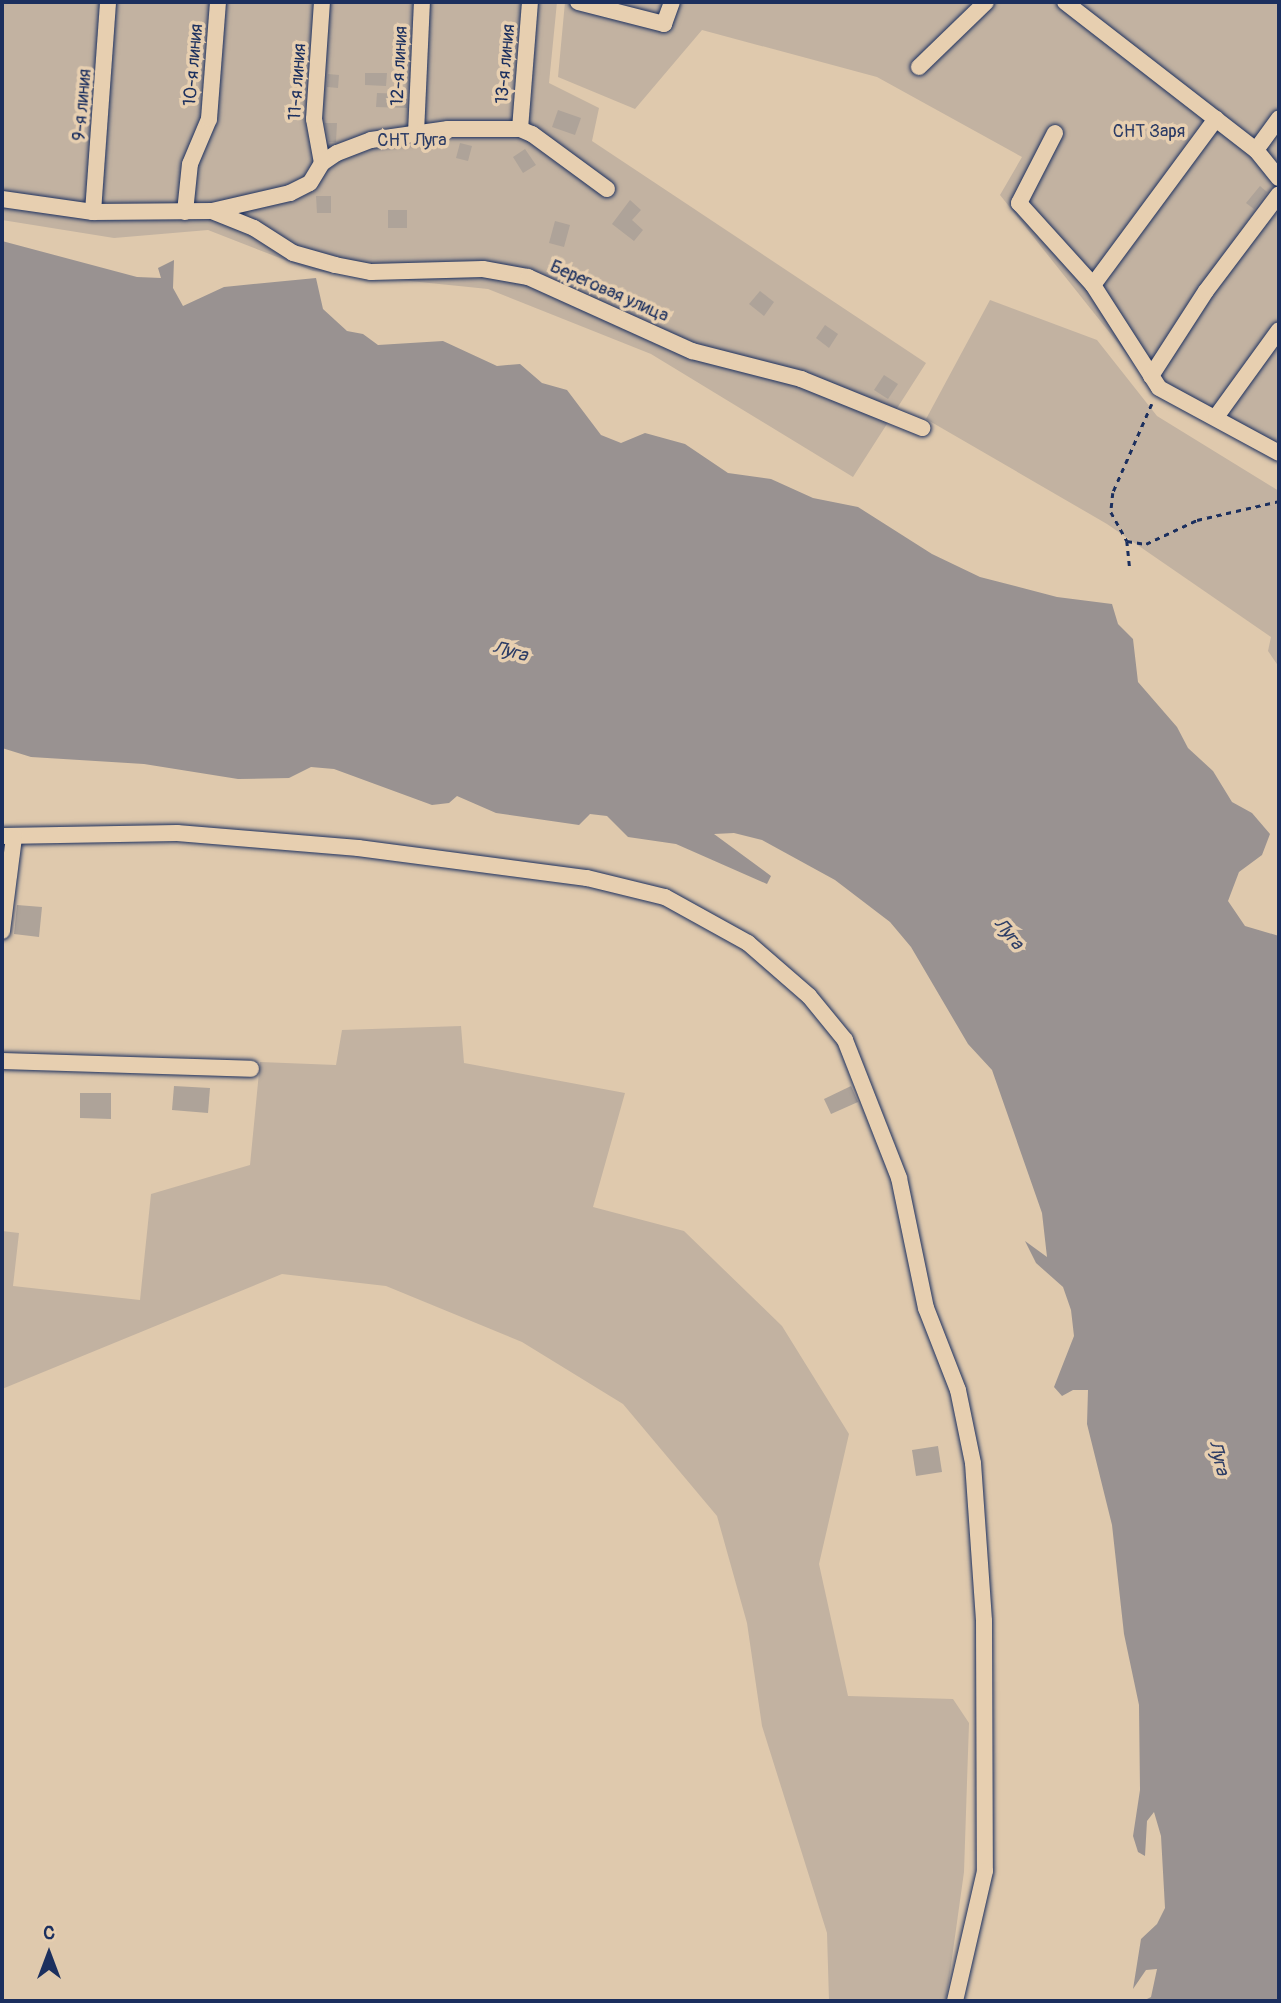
<!DOCTYPE html>
<meta charset="utf-8">
<style>
body{margin:0}
#map{position:relative;width:1281px;height:2003px;overflow:hidden;background:#dfc9ad;font-family:Pangolin,sans-serif}
div>[style]{position:absolute}
[style*='--x']{left:calc(var(--x)*1px);top:calc(var(--y)*1px);width:calc(var(--w)*1px);rotate:calc(var(--a)*1deg)}
.green>*{inset:0;background:#c2b2a1}
.water>*{inset:0;background:#999291}
.building>*{inset:0;background:#aea399}
.path>*{height:2.5px;margin-top:-1.25px;transform-origin:0;background:repeating-linear-gradient(90deg,#1b2f5e 0 5px,transparent 0 10px)}
.roads{filter:drop-shadow(0 0 2px #1b2f5e) drop-shadow(0 0 2px #1b2f5e)}
.minor>*{height:16px;margin:-8px;padding:0 8px;transform-origin:8px;border-radius:8px;background:#e7cfb0}
span{translate:-50% -50%;white-space:nowrap;text-align:center;line-height:1.15;-webkit-text-stroke:7px #e7cfb0;paint-order:stroke}
.street-label{font-size:18px;color:#1b2f5e}
.park-label{font-size:18px;color:#2c3c65}
.water-label{font-size:19px;color:#2e3e66;font-style:italic}
.frame{position:absolute;inset:0;border:4px solid #1b2f5e;pointer-events:none}
.north{position:absolute;left:14px;top:1919px;width:70px;height:70px;-webkit-text-stroke:5px #e7cfb0;paint-order:stroke;rotate:0deg;font-size:19px;font-weight:700;line-height:28px;text-align:center;color:#1b2f5e}
.north::after{content:'';display:block;margin:auto;width:24px;height:32px;background:#1b2f5e;clip-path:polygon(50% 0,100% 100%,50% 72%,0 100%)}
</style>
<div id="map">
<div class="green">
<i style="clip-path:polygon(2px 2px,557px 2px,549px 83px,599px 108px,592px 141px,926px 363px,853px 477px,651px 354px,488px 289px,313px 271px,208px 230px,114px 238px,2px 220px)"></i>
<i style="clip-path:polygon(565px 2px,1279px 2px,1279px 450px,1133px 362px,1000px 195px,1022px 157px,877px 77px,702px 30px,635px 109px,558px 77px)"></i>
<i style="clip-path:polygon(990px 300px,1097px 340px,1157px 416px,1279px 491px,1279px 667px,1268px 651px,1271px 637px,1107px 524px,926px 419px)"></i>
<i style="clip-path:polygon(461px 1026px,464px 1063px,625px 1093px,593px 1207px,684px 1231px,782px 1326px,849px 1434px,819px 1564px,848px 1696px,953px 1699px,969px 1723px,964px 1872px,946px 2001px,829px 2001px,827px 1933px,762px 1726px,747px 1623px,717px 1516px,623px 1404px,522px 1342px,386px 1286px,282px 1274px,2px 1389px,2px 1231px,19px 1233px,13px 1286px,140px 1300px,151px 1194px,250px 1165px,260px 1062px,336px 1065px,342px 1030px)"></i>
</div>
<div class="water">
<i style="clip-path:polygon(2px 241px,137px 277px,161px 278px,158px 268px,174px 260px,173px 288px,183px 306px,224px 287px,316px 278px,323px 309px,347px 331px,363px 334px,378px 345px,443px 341px,497px 366px,520px 364px,542px 383px,567px 390px,601px 435px,621px 443px,645px 433px,685px 444px,728px 473px,771px 479px,813px 498px,858px 507px,932px 554px,980px 577px,1057px 597px,1112px 604px,1118px 624px,1133px 639px,1138px 682px,1177px 727px,1188px 748px,1213px 771px,1232px 802px,1252px 813px,1270px 834px,1262px 855px,1239px 872px,1228px 901px,1245px 926px,1279px 936px,1279px 2001px,1143px 2001px,1151px 1997px,1157px 1969px,1146px 1970px,1133px 1989px,1141px 1939px,1157px 1924px,1165px 1908px,1161px 1836px,1154px 1812px,1147px 1821px,1145px 1856px,1138px 1852px,1133px 1836px,1140px 1790px,1139px 1705px,1124px 1634px,1112px 1525px,1087px 1424px,1088px 1390px,1073px 1390px,1062px 1396px,1054px 1387px,1074px 1336px,1071px 1310px,1063px 1287px,1036px 1263px,1025px 1241px,1047px 1257px,1042px 1213px,992px 1070px,968px 1044px,911px 947px,890px 922px,835px 880px,762px 840px,734px 833px,714px 834px,771px 876px,767px 884px,676px 844px,628px 837px,607px 816px,590px 814px,579px 825px,496px 813px,457px 796px,449px 803px,432px 805px,334px 769px,311px 767px,289px 778px,238px 779px,144px 764px,31px 757px,2px 748px)"></i>
</div>
<div class="building">
<i style="clip-path:polygon(365px 73px,387px 73px,386px 86px,365px 85px)"></i>
<i style="clip-path:polygon(328px 74px,339px 75px,338px 88px,327px 87px)"></i>
<i style="clip-path:polygon(377px 93px,407px 94px,407px 108px,376px 107px)"></i>
<i style="clip-path:polygon(558px 110px,581px 118px,575px 135px,552px 127px)"></i>
<i style="clip-path:polygon(325px 123px,337px 123px,336px 142px,329px 142px)"></i>
<i style="clip-path:polygon(460px 143px,472px 146px,468px 161px,456px 158px)"></i>
<i style="clip-path:polygon(525px 149px,536px 165px,523px 173px,513px 157px)"></i>
<i style="clip-path:polygon(1260px 186px,1267px 192px,1254px 209px,1246px 203px)"></i>
<i style="clip-path:polygon(316px 196px,331px 196px,331px 213px,317px 213px)"></i>
<i style="clip-path:polygon(630px 200px,641px 210px,632px 220px,643px 230px,634px 241px,612px 224px)"></i>
<i style="clip-path:polygon(388px 210px,407px 210px,407px 228px,388px 228px)"></i>
<i style="clip-path:polygon(555px 221px,570px 225px,564px 247px,549px 243px)"></i>
<i style="clip-path:polygon(760px 291px,774px 302px,764px 316px,749px 304px)"></i>
<i style="clip-path:polygon(825px 325px,838px 334px,829px 348px,816px 338px)"></i>
<i style="clip-path:polygon(884px 375px,898px 384px,888px 399px,874px 390px)"></i>
<i style="clip-path:polygon(17px 905px,42px 907px,39px 937px,14px 934px)"></i>
<i style="clip-path:polygon(174px 1086px,210px 1088px,208px 1113px,172px 1110px)"></i>
<i style="clip-path:polygon(851px 1086px,858px 1102px,831px 1114px,824px 1099px)"></i>
<i style="clip-path:polygon(80px 1093px,111px 1093px,111px 1119px,80px 1118px)"></i>
<i style="clip-path:polygon(938px 1446px,942px 1472px,916px 1476px,912px 1450px)"></i>
</div>
<div class="path">
<i style="--x:1152;--y:404;--w:97;--a:113.7"></i>
<i style="--x:1113;--y:493;--w:19;--a:96"></i>
<i style="--x:1111;--y:512;--w:33;--a:61"></i>
<i style="--x:1127;--y:541;--w:19;--a:9"></i>
<i style="--x:1146;--y:544;--w:56;--a:-25.2"></i>
<i style="--x:1197;--y:520;--w:84;--a:-13"></i>
<i style="--x:1127;--y:541;--w:29;--a:84"></i>
</div>
<div class="roads">
<div class="minor">
<i style="--x:578;--y:2;--w:89;--a:14.3"></i>
<i style="--x:664;--y:24;--w:23;--a:-70"></i>
<i style="--x:1065;--y:2;--w:242;--a:37.8"></i>
<i style="--x:1256;--y:150;--w:36;--a:51"></i>
<i style="--x:919;--y:67;--w:93;--a:-44.1"></i>
<i style="--x:520;--y:129;--w:127;--a:-85.5"></i>
<i style="--x:416;--y:133;--w:131;--a:-87.4"></i>
<i style="--x:1055;--y:133;--w:79;--a:117.2"></i>
<i style="--x:1019;--y:203;--w:110;--a:47.9"></i>
<i style="--x:1093;--y:285;--w:122;--a:57.3"></i>
<i style="--x:1159;--y:388;--w:136;--a:28.4"></i>
<i style="--x:1256;--y:150;--w:39;--a:-54"></i>
<i style="--x:322;--y:163;--w:45;--a:-100.3"></i>
<i style="--x:314;--y:119;--w:117;--a:-86.1"></i>
<i style="--x:2;--y:199;--w:92;--a:8.1"></i>
<i style="--x:93;--y:212;--w:119;--a:-0.5"></i>
<i style="--x:212;--y:211;--w:80;--a:-13"></i>
<i style="--x:290;--y:193;--w:22;--a:-27"></i>
<i style="--x:310;--y:183;--w:23;--a:-59"></i>
<i style="--x:322;--y:163;--w:18;--a:-34"></i>
<i style="--x:337;--y:153;--w:36;--a:-21"></i>
<i style="--x:371;--y:140;--w:78;--a:-8.1"></i>
<i style="--x:448;--y:129;--w:72;--a:0"></i>
<i style="--x:520;--y:129;--w:13;--a:23"></i>
<i style="--x:532;--y:134;--w:93;--a:36.3"></i>
<i style="--x:212;--y:211;--w:45;--a:22"></i>
<i style="--x:254;--y:228;--w:46;--a:32.7"></i>
<i style="--x:293;--y:253;--w:44;--a:15.9"></i>
<i style="--x:335;--y:265;--w:37;--a:11"></i>
<i style="--x:371;--y:272;--w:112;--a:-1.5"></i>
<i style="--x:483;--y:269;--w:46;--a:10.1"></i>
<i style="--x:528;--y:277;--w:180;--a:24.3"></i>
<i style="--x:692;--y:351;--w:113;--a:14.4"></i>
<i style="--x:801;--y:379;--w:131;--a:22"></i>
<i style="--x:93;--y:212;--w:211;--a:-85.9"></i>
<i style="--x:185;--y:212;--w:48;--a:-84.1"></i>
<i style="--x:190;--y:164;--w:49;--a:-67.1"></i>
<i style="--x:209;--y:119;--w:117;--a:-85.6"></i>
<i style="--x:1093;--y:285;--w:207;--a:-53.5"></i>
<i style="--x:1151;--y:376;--w:101;--a:-57.1"></i>
<i style="--x:1206;--y:291;--w:121;--a:-53"></i>
<i style="--x:1216;--y:417;--w:107;--a:-54.1"></i>
<i style="--x:2;--y:836;--w:175;--a:-1"></i>
<i style="--x:177;--y:833;--w:182;--a:4.7"></i>
<i style="--x:358;--y:848;--w:231;--a:7.5"></i>
<i style="--x:587;--y:878;--w:80;--a:13.7"></i>
<i style="--x:665;--y:897;--w:95;--a:29"></i>
<i style="--x:748;--y:943;--w:81;--a:41"></i>
<i style="--x:809;--y:996;--w:57;--a:50.7"></i>
<i style="--x:845;--y:1040;--w:148;--a:68.6"></i>
<i style="--x:899;--y:1178;--w:133;--a:78.3"></i>
<i style="--x:926;--y:1308;--w:88;--a:68.7"></i>
<i style="--x:958;--y:1390;--w:75;--a:78.4"></i>
<i style="--x:973;--y:1463;--w:158;--a:86"></i>
<i style="--x:984;--y:1621;--w:250;--a:89.8"></i>
<i style="--x:985;--y:1871;--w:133;--a:103"></i>
<i style="--x:2;--y:931;--w:95;--a:-82.7"></i>
<i style="--x:2;--y:1061;--w:249;--a:1.8"></i>
</div>
</div>
<div class="street-label">
<span style="left:506px;top:64px;rotate:-85deg">13-я линия</span>
<span style="left:194px;top:65px;rotate:-85deg">10-я линия</span>
<span style="left:400px;top:66px;rotate:-87deg">12-я линия</span>
<span style="left:298px;top:82px;rotate:-86deg">11-я линия</span>
<span style="left:83px;top:105px;rotate:-85deg">9-я линия</span>
<span style="left:609px;top:292px;rotate:24deg">Береговая улица</span>
</div>
<div class="park-label">
<span style="left:1149px;top:132px">СНТ Заря</span>
<span style="left:412px;top:141px">СНТ Луга</span>
</div>
<div class="water-label">
<span style="left:510px;top:652px;rotate:15deg">Луга</span>
<span style="left:1008px;top:934px;rotate:50deg">Луга</span>
<span style="left:1218px;top:1458px;rotate:76deg">Луга</span>
</div>
<div class="frame"></div>
<div class="north">С</div>
</div>
